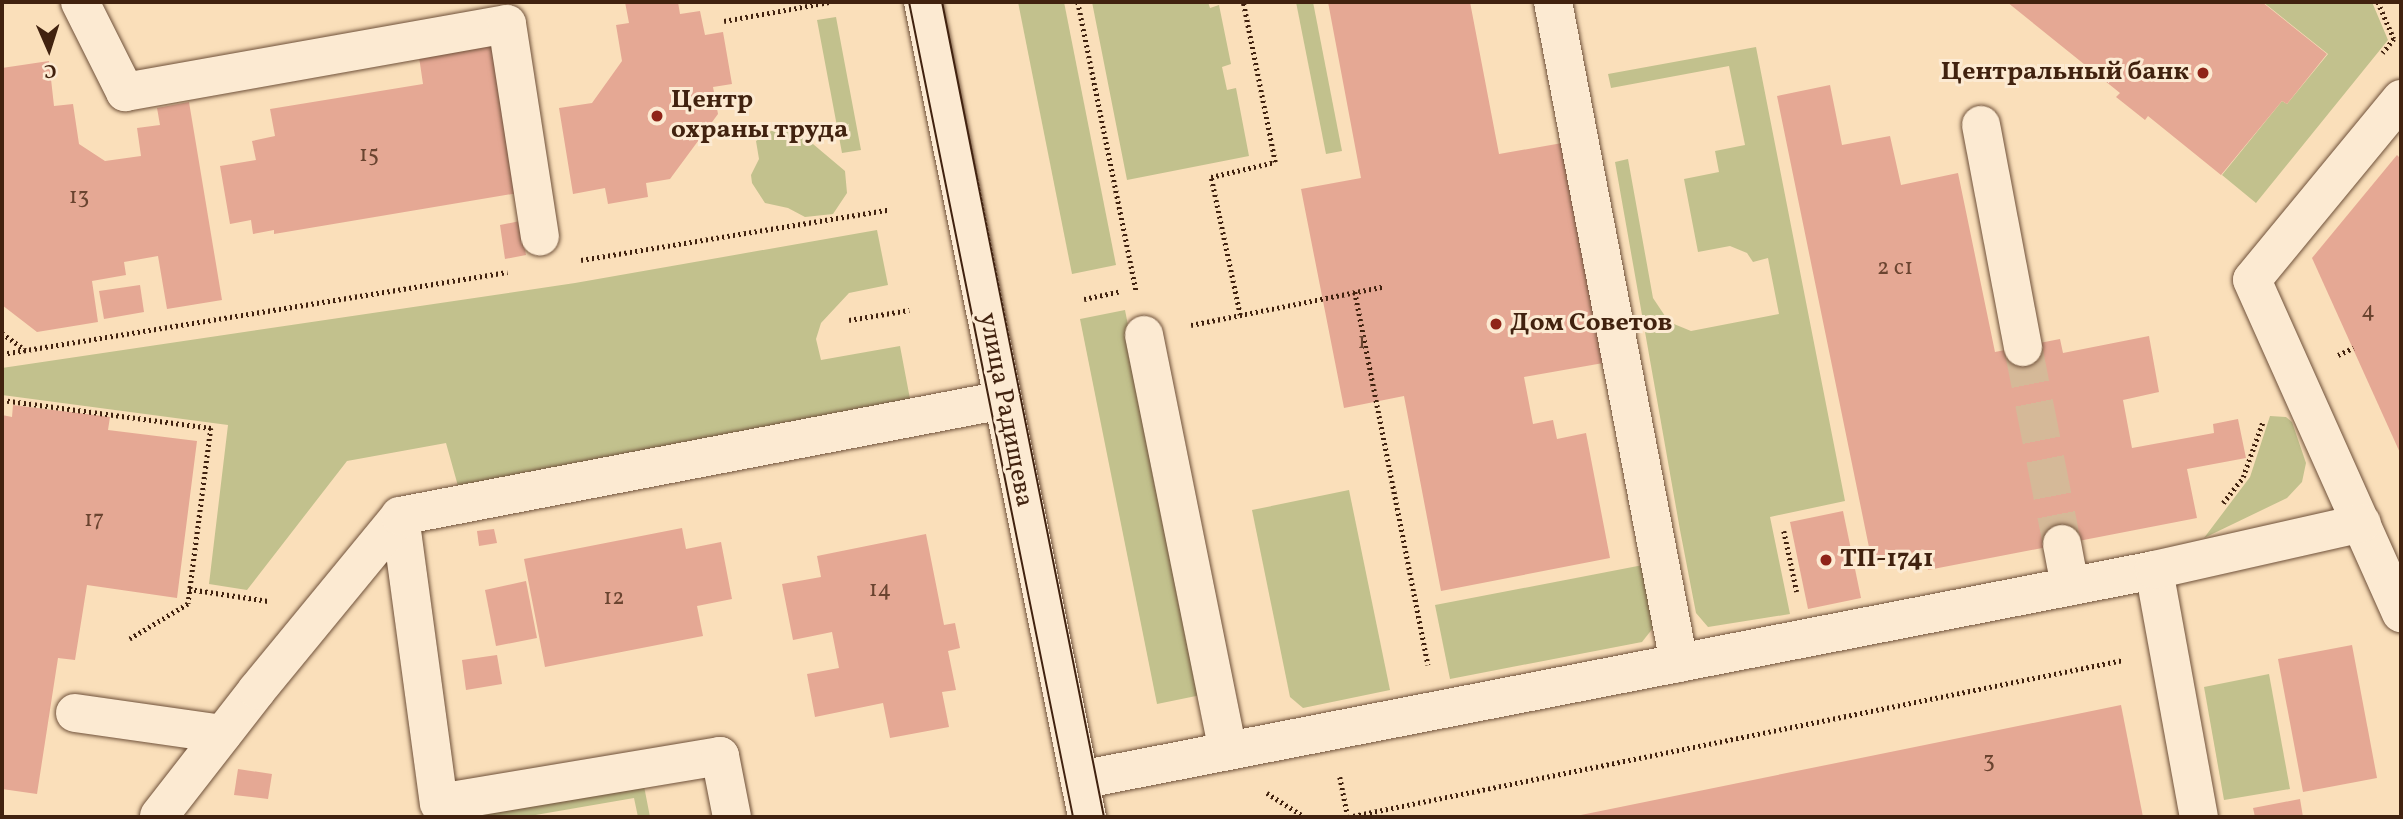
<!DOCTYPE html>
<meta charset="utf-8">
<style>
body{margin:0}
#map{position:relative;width:2403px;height:819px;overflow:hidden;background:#fadfba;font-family:Vollkorn,serif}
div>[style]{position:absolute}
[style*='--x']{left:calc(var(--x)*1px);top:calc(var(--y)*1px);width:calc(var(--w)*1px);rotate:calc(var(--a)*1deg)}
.green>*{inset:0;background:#c2c18d}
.building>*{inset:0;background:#e5a894}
.minor-tunnel>*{height:38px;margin-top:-19px;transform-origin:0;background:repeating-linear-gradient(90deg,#d5b998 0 38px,transparent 0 57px)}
.path>*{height:4.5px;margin-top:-2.25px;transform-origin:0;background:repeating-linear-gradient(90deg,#41220f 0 2px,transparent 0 5.5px)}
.roads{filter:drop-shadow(0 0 2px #6f513a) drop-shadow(0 0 2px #6f513a)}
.minor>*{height:38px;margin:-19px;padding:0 19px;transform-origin:19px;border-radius:19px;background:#fcead2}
.tram>*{height:2px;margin:-1px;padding:0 1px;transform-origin:1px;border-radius:1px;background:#41220f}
.dots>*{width:19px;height:19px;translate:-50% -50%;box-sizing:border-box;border:4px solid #fcead2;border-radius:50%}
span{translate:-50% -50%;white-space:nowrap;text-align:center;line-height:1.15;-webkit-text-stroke:6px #fcead2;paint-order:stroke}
.number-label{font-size:23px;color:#6a4430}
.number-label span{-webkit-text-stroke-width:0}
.poi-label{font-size:26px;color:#41220f;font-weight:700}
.right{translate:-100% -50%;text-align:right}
.left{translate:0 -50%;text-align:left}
.street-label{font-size:26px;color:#41220f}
.frame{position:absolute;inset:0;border:4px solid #41220f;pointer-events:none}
.north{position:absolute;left:14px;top:14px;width:70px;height:70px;-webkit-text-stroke:5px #fcead2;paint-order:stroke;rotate:177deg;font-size:19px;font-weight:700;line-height:28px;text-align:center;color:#41220f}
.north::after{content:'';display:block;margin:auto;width:24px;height:32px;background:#41220f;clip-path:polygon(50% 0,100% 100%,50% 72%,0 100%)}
</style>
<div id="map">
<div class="green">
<i style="clip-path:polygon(1018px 2px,1064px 2px,1116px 265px,1072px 274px)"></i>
<i style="clip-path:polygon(1092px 2px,1208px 2px,1210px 8px,1219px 5px,1231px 64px,1222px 67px,1227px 90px,1236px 88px,1249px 156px,1127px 180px)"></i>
<i style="clip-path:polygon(1296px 2px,1313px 2px,1342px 151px,1326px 154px)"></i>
<i style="clip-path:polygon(2263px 2px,2372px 2px,2388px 40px,2256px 203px,2222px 175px,2282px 101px,2287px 104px,2328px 54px)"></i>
<i style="clip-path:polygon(836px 17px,861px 150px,842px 153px,817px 20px)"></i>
<i style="clip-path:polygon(1756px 47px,1845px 501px,1770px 517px,1790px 614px,1708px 627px,1696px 613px,1680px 530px,1615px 162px,1628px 159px,1653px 298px,1669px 322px,1691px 331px,1779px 314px,1768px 258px,1753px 262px,1747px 253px,1730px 246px,1698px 252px,1684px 179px,1719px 172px,1715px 151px,1745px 145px,1729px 66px,1611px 88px,1608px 74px)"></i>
<i style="clip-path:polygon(794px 128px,845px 171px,847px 193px,833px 214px,805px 217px,788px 208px,765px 203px,752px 183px,751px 175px,759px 159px,756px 141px,774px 129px)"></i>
<i style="clip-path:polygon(877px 230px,888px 285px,849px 293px,821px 323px,816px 339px,821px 360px,900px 346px,910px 399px,458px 486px,446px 443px,347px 461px,247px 590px,209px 584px,228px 425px,2px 395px,2px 368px,575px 283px)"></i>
<i style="clip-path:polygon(1125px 310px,1201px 695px,1157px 704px,1080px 319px)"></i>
<i style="clip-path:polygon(2270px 416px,2286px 417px,2292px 422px,2306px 463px,2302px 482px,2287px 498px,2204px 538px,2250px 477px)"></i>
<i style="clip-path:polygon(1349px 490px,1390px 690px,1303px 708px,1290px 697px,1252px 510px)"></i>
<i style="clip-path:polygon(1643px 565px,1653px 628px,1642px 642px,1450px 679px,1435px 605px)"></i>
<i style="clip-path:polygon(2269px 674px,2290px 789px,2224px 800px,2204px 687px)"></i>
<i style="clip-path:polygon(644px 786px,650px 817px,638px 817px,634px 798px,524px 817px,465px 817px)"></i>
</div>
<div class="building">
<i style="clip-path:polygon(625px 2px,678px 2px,680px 14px,700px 11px,705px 35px,723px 32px,732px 84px,713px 87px,718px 114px,670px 179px,646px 183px,648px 197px,608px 204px,605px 188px,573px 194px,559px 108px,592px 103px,622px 61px,616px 25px,629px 23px)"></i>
<i style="clip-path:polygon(1328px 2px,1470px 2px,1499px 154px,1568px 142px,1609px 362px,1524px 377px,1533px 424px,1553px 420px,1557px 439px,1586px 433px,1610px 558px,1441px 591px,1404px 396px,1344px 408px,1301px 189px,1361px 178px)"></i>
<i style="clip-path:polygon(2007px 2px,2262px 2px,2327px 54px,2287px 104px,2282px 101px,2221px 175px,2148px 116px,2145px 120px,2116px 97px,2120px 93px)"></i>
<i style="clip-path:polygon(493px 44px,518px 193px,274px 234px,274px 230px,253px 234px,251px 220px,230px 224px,220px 166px,256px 160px,252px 141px,275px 136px,270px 109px,423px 84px,419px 57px)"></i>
<i style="clip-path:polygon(49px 61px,54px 106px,73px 104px,79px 144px,105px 161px,141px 156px,137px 128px,160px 125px,157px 108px,189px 102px,222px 300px,167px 309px,158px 256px,124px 262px,126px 275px,92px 281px,98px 322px,37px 332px,2px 305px,2px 68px)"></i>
<i style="clip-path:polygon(1830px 85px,1842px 145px,1890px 136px,1901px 185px,1958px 173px,1995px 352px,2060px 339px,2063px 353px,2149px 336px,2159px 392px,2123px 400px,2132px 448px,2214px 433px,2213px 424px,2238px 419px,2246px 458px,2187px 469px,2197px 518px,1928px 570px,1924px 551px,1872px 562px,1777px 96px)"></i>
<i style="clip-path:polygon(2397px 155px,2401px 159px,2401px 455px,2312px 258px)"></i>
<i style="clip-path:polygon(520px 221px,526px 255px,505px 259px,500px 225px)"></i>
<i style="clip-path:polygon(140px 285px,144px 312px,104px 319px,99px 291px)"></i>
<i style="clip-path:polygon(13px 405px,110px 417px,108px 430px,197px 441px,177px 598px,87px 585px,75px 660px,58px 658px,37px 794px,2px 789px,2px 415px,12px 417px)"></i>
<i style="clip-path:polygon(1843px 511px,1861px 598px,1808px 609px,1790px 522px)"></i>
<i style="clip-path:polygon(682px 528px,686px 549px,721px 542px,732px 599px,697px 606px,703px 636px,545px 667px,524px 559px)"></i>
<i style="clip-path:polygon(494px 529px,497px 543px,479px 546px,477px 531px)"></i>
<i style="clip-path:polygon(926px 534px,944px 625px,955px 623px,960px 648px,948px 651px,956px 690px,942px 692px,949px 727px,890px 738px,883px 703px,815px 717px,807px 674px,839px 668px,832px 632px,793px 640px,782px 584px,821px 577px,817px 556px)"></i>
<i style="clip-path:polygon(526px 581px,537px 638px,496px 646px,485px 590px)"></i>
<i style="clip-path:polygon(2352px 645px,2377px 778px,2303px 792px,2278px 659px)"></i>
<i style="clip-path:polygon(497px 655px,502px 684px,466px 690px,462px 660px)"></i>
<i style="clip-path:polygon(2121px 705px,2143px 817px,1576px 817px,1576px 816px)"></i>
<i style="clip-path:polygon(238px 769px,272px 774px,268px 799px,234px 795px)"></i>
<i style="clip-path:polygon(2300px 799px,2303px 817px,2255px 817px,2253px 808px)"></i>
</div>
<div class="minor-tunnel">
<i style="--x:2023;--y:347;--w:201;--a:78.8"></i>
</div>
<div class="path">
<i style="--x:1078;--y:2;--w:294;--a:78.6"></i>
<i style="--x:2378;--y:2;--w:40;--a:66.6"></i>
<i style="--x:2394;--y:39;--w:18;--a:128"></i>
<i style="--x:724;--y:21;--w:108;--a:-10.2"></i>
<i style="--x:581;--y:260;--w:311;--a:-9.3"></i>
<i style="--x:1355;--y:292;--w:380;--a:78.9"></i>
<i style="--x:1084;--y:299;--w:38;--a:-12"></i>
<i style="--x:1240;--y:315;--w:141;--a:-101.9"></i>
<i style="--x:1211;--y:177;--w:66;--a:-13.2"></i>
<i style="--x:1275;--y:162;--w:163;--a:-101.3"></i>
<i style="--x:849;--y:320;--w:61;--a:-9.5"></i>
<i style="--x:1191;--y:325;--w:195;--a:-11.3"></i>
<i style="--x:2;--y:333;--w:29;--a:36"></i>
<i style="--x:2;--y:354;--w:512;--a:-9.22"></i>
<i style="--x:2338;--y:355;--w:17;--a:-25"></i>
<i style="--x:2;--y:400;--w:211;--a:7.6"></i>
<i style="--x:211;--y:428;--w:177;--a:97.4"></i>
<i style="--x:188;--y:604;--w:68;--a:148.9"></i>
<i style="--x:2223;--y:503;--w:33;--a:-52"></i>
<i style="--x:2243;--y:477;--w:59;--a:-70.3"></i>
<i style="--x:1784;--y:531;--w:62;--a:78"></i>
<i style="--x:189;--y:589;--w:80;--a:8.6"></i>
<i style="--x:1340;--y:777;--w:41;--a:78.7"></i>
<i style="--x:1267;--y:793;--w:45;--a:32.3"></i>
<i style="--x:1348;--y:817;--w:791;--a:-11.45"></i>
</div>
<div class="roads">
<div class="minor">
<i style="--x:80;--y:2;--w:101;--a:63.4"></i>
<i style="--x:125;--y:92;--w:388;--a:-10.1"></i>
<i style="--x:507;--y:24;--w:215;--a:81.2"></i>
<i style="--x:923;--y:2;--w:831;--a:78.62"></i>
<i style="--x:1553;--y:2;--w:673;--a:79.21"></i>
<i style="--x:2401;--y:99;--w:234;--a:129.5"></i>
<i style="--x:2252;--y:280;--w:365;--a:65.9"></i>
<i style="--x:1981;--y:125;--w:226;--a:79.3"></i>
<i style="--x:1144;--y:335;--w:424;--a:78.6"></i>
<i style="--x:400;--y:516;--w:290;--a:82.3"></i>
<i style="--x:439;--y:803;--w:285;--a:-9.5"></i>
<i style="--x:720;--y:756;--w:62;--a:78.9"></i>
<i style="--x:2062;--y:544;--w:43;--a:79.2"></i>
<i style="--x:2154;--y:570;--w:251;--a:79.7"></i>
<i style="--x:75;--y:713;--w:149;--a:8.1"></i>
<i style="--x:1080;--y:780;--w:1094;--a:-11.06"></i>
<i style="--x:2154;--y:570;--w:213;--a:-12.7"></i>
<i style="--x:159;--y:816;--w:160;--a:-52.1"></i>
<i style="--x:257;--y:690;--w:225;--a:-50.6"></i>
<i style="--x:400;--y:516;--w:614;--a:-10.89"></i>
</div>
</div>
<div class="tram">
<i style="--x:909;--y:2;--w:831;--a:78.62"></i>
<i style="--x:942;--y:2;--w:831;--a:78.76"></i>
</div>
<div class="dots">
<i style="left:2203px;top:73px;background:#8f2418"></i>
<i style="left:657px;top:116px;background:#8f2418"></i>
<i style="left:1496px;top:324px;background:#8f2418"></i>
<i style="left:1826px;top:560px;background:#8f2418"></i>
</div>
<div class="number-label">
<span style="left:369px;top:155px">15</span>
<span style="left:79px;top:197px">13</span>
<span style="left:1895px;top:268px">2 с1</span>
<span style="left:2368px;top:311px">4</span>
<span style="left:1362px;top:342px">1</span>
<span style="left:94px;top:520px">17</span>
<span style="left:880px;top:590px">14</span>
<span style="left:614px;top:598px">12</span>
<span style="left:1989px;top:761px">3</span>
</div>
<div class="poi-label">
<span class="right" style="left:2189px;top:73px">Центральный банк</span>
<span class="left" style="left:671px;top:116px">Центр<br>охраны труда</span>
<span class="left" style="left:1510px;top:324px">Дом Советов</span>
<span class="left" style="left:1840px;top:560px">ТП-1741</span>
</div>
<div class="street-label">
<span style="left:1005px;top:410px;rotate:79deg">улица Радищева</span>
</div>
<div class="frame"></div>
<div class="north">С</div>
</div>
